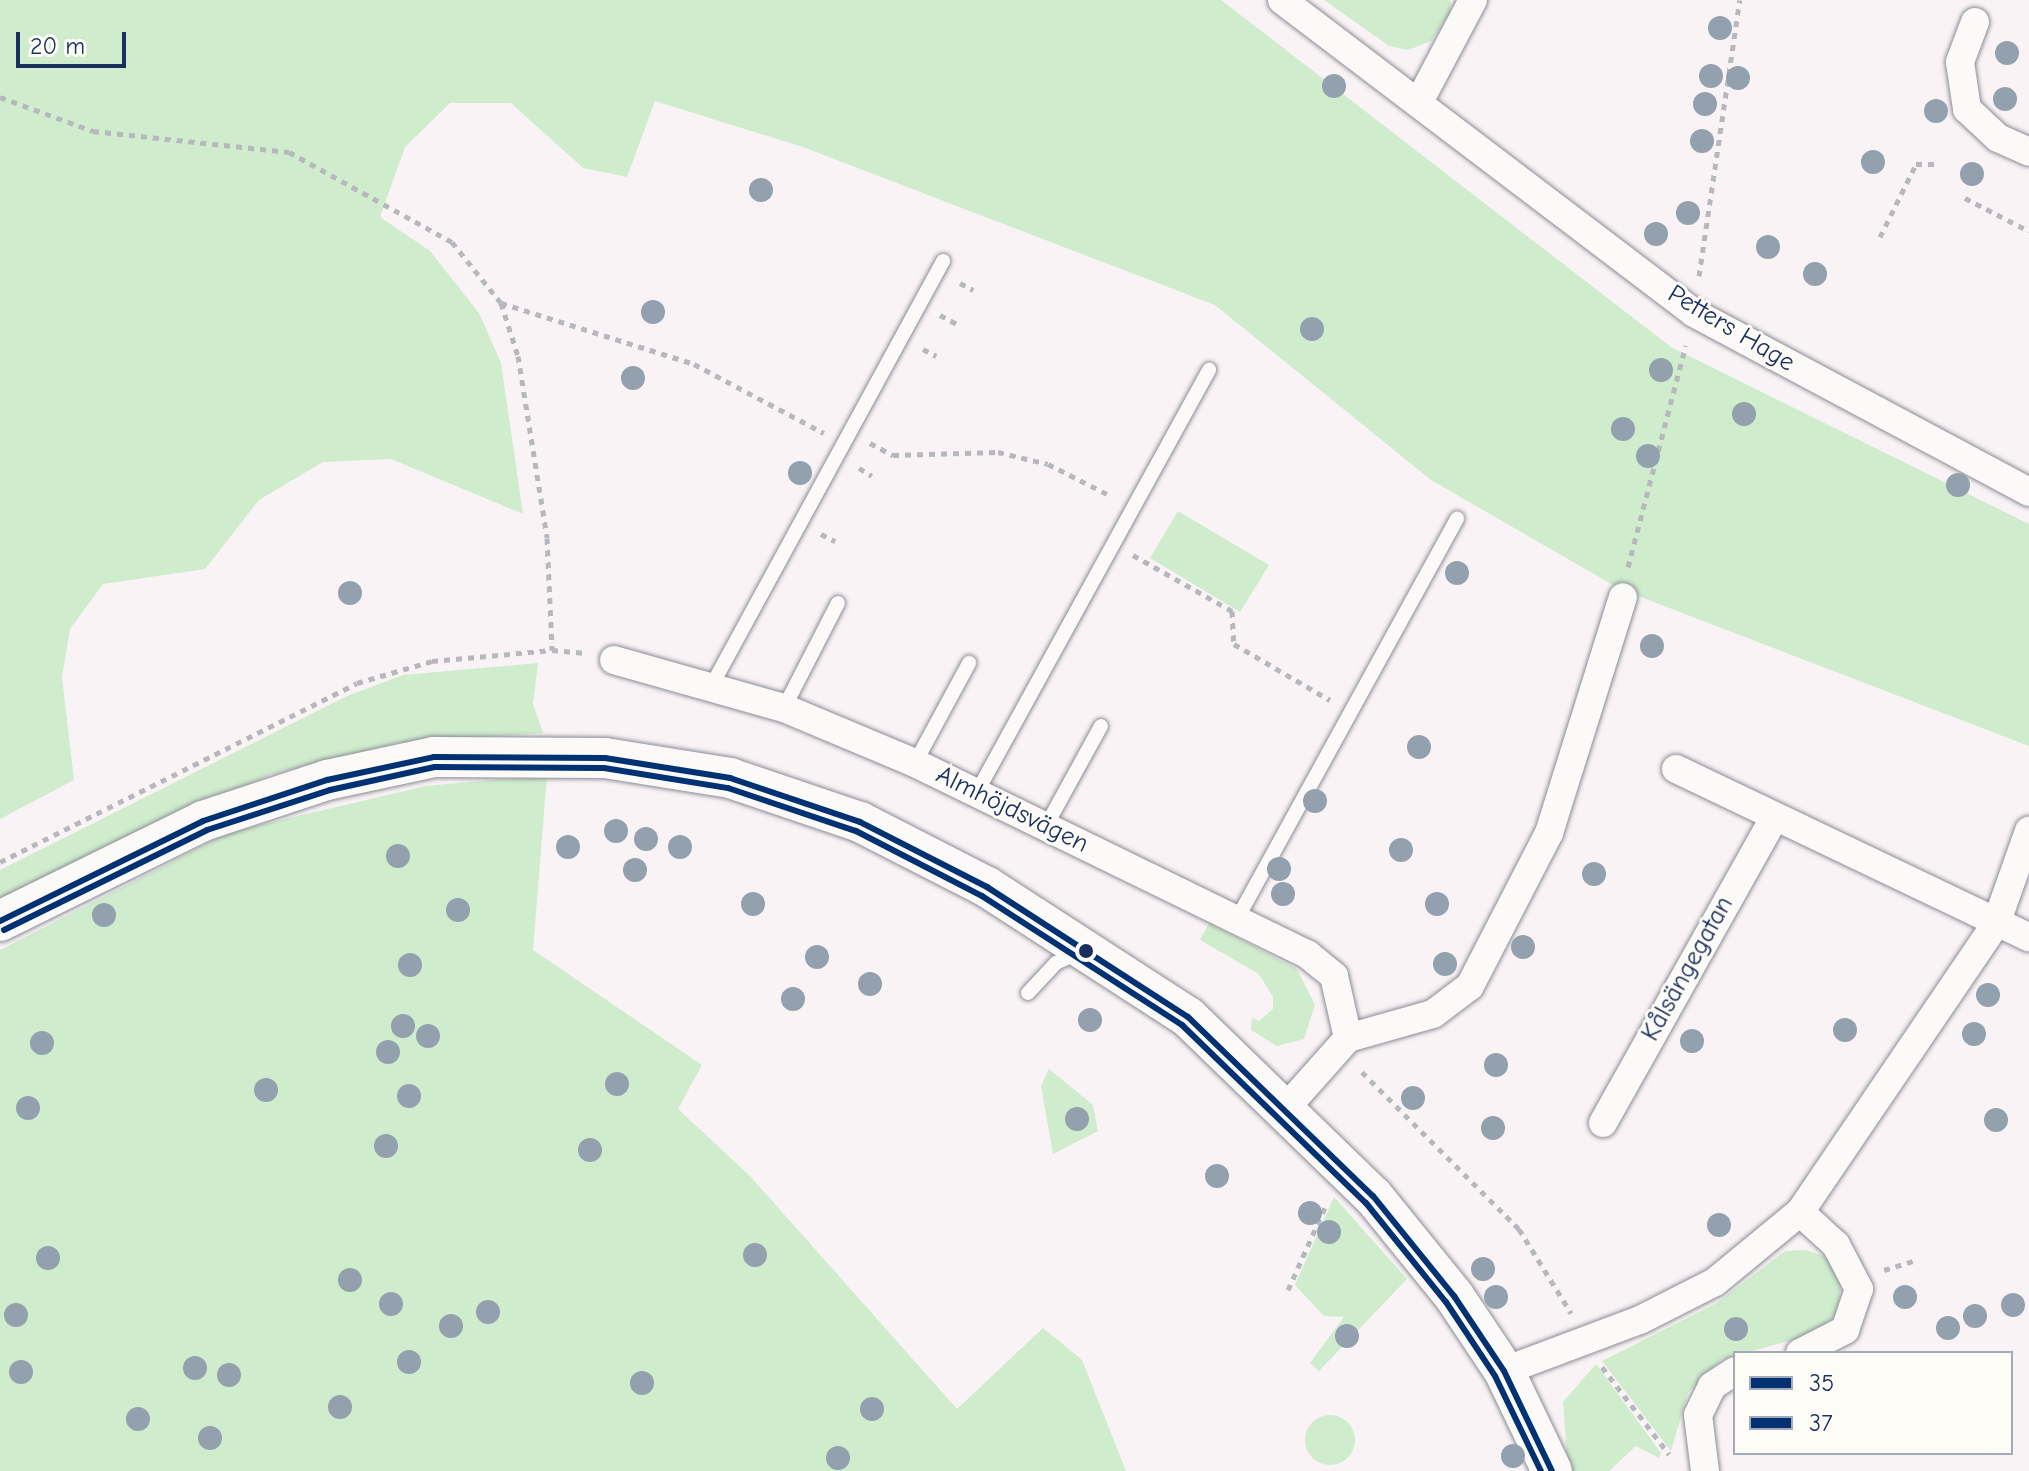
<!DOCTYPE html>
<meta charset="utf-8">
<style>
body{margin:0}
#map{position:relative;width:2029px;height:1471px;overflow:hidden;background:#f9f3f5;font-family:"Comic Neue",sans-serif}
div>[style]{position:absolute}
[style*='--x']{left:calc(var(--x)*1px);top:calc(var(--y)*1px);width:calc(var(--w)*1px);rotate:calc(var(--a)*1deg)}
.green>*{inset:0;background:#cfeccd}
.round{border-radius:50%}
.path>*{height:5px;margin-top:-2.5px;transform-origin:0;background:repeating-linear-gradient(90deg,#b6b8bd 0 6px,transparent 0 12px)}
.roads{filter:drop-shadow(0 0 2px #8b8c96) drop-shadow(0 0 2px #8b8c96)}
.lane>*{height:14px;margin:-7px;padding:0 7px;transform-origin:7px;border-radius:7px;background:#fbfaf8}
.street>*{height:28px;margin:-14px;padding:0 14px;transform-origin:14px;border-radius:14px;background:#fbfaf8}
.secondary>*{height:40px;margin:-20px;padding:0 20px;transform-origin:20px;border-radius:20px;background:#fbfaf8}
.bus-1>*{height:6px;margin:-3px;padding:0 3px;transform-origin:3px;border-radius:3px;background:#003273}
.bus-2>*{height:6px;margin:-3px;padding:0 3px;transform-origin:3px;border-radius:3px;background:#003273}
.trees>*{width:24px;height:24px;margin:-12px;border-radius:50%;background:#93a0ad}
.dots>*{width:22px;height:22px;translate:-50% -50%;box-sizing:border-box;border:4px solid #fdfcf7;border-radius:50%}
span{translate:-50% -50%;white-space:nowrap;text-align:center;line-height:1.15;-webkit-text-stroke:6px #fdfcf7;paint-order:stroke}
.street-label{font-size:26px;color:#1b2f5e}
.legend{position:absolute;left:1733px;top:1351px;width:280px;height:104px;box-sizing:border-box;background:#fdfcf7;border:2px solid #a3aaba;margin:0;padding:10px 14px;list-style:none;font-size:24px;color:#1b2f5e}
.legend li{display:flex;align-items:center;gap:16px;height:40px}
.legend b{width:40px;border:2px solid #a3aaba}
.scale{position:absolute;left:16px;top:32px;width:110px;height:36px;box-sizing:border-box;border:4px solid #1b2f5e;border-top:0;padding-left:10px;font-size:24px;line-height:28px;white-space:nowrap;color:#1b2f5e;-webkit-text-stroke:6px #fdfcf7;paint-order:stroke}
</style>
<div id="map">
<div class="green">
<i style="clip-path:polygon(0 0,1221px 0,1671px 347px,2029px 524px,2029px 746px,1620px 589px,1431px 480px,1215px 305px,803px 147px,655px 101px,627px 177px,583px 168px,511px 103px,450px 103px,405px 147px,380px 217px,430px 251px,479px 313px,501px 363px,523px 514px,391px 459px,323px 462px,259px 500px,205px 569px,103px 584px,70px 629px,62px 677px,74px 780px,0 819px)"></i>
<i style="clip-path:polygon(1324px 0,1450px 0,1451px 12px,1431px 41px,1408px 50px,1389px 46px)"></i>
<i style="clip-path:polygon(1178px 511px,1269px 565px,1240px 612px,1150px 558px)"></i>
<i style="clip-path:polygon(538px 663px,533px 704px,543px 733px,397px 743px,269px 775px,0 900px,0 870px,347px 696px,403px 675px)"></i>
<i style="clip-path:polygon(547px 775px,533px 950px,702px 1065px,678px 1109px,751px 1177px,957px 1409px,1043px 1328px,1082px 1360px,1126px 1471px,0 1471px,0 950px,230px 832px,426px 786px)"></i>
<i style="clip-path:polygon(1209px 923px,1297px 969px,1315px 1005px,1304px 1039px,1277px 1046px,1251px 1030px,1252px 1018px,1259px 1021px,1273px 1009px,1273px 997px,1259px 974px,1200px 940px)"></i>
<i style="clip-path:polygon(1049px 1069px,1093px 1105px,1098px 1131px,1053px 1154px,1041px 1086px)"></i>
<i style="clip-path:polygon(1334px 1197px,1407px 1279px,1319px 1371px,1310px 1363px,1344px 1317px,1324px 1316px,1295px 1285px)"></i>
<i style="clip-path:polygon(1806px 1250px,1826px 1257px,1841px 1280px,1838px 1313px,1813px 1334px,1721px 1360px,1688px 1393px,1671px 1451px,1602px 1361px,1717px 1303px,1785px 1251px)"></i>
<i style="clip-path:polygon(1596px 1364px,1661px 1453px,1659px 1458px,1636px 1446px,1609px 1471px,1568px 1471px,1563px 1402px)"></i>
<i class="round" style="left:1305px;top:1415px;width:50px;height:50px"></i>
</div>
<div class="path">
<i style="--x:0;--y:97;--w:99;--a:20.1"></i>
<i style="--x:93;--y:131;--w:197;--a:6.1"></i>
<i style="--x:289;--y:152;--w:186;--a:28.9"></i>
<i style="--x:452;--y:242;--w:78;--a:51.2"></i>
<i style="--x:501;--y:303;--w:56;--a:72.2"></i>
<i style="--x:518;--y:356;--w:184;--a:80.9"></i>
<i style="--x:547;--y:538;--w:112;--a:87.4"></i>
<i style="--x:552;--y:650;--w:34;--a:5"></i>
<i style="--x:1965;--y:198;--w:72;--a:27.3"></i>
<i style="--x:1880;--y:237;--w:81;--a:-63.7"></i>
<i style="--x:1916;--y:164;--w:18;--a:0"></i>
<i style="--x:1699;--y:276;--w:279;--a:-81.6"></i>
<i style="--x:960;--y:283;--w:15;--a:28"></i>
<i style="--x:501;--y:303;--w:202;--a:17.5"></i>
<i style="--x:694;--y:364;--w:147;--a:28"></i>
<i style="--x:940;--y:315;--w:19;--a:28"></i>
<i style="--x:923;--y:349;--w:15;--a:28"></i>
<i style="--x:870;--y:443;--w:26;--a:28"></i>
<i style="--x:893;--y:455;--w:105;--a:-1.6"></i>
<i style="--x:998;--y:452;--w:51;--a:13.5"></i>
<i style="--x:1048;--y:464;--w:71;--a:26.9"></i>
<i style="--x:859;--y:468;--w:15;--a:32"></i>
<i style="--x:821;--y:534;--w:16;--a:27"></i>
<i style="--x:1133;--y:555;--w:114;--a:29.5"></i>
<i style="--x:1232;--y:611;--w:33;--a:87"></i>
<i style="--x:1234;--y:644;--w:111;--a:30.3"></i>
<i style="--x:1628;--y:567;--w:229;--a:-75.4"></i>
<i style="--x:0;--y:862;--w:399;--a:-26.6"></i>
<i style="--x:357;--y:683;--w:78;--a:-16.3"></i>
<i style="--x:432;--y:661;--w:121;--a:-5.2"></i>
<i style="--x:1362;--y:1072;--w:222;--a:45"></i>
<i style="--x:1519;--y:1229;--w:99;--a:58.2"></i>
<i style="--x:1884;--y:1270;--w:31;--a:-17"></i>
<i style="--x:1288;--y:1290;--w:95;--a:-65.9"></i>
<i style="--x:1602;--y:1367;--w:110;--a:52.4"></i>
</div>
<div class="roads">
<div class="lane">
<i style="--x:712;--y:685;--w:483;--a:-61.4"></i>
<i style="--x:784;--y:708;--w:118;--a:-62.8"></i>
<i style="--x:915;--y:763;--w:114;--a:-61.6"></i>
<i style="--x:977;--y:792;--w:482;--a:-61.2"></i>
<i style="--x:1046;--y:826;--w:114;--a:-61.2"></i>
<i style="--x:1237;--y:919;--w:457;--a:-61.2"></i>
<i style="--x:1028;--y:993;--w:41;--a:-47"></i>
<i style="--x:1056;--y:963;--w:23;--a:-25"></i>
</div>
<div class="street">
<i style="--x:1282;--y:0;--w:517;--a:37.22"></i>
<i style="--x:1694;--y:313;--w:380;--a:28.1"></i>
<i style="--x:1975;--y:22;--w:43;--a:110.6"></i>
<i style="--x:1960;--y:62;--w:48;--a:81.5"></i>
<i style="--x:1967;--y:109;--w:42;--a:43.1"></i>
<i style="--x:1998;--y:138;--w:34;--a:24"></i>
<i style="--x:1420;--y:100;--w:113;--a:-62.1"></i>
<i style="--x:614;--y:660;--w:177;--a:15.8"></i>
<i style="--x:784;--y:708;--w:142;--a:22.8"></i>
<i style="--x:915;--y:763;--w:436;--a:26"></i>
<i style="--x:1307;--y:954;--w:35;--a:39"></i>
<i style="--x:1334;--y:976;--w:64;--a:77.3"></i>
<i style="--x:1676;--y:769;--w:391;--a:25.5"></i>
<i style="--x:1285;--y:1109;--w:95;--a:-48.4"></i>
<i style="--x:1348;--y:1038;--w:88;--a:-15.8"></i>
<i style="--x:1433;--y:1014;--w:46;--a:-37.1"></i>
<i style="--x:1470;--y:986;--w:172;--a:-62.7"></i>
<i style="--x:1549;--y:833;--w:247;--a:-72.6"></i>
<i style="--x:1603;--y:1123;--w:351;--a:-60.7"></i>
<i style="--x:1800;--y:1353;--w:51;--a:-27.1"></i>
<i style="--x:1845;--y:1330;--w:43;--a:-71.1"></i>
<i style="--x:1859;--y:1289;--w:50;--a:-117.6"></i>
<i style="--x:1836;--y:1245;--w:49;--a:-137.5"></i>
<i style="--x:1504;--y:1371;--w:145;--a:-20.6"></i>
<i style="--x:1640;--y:1320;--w:84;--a:-26.9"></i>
<i style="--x:1715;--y:1282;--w:110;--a:-39.5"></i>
<i style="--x:1800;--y:1212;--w:348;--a:-55.8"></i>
<i style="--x:1996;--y:924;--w:99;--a:-70.5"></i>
<i style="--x:1705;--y:1471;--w:56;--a:-97.1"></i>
<i style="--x:1698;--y:1415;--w:32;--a:-64"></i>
<i style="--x:1712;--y:1386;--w:27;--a:-33"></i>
</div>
<div class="secondary">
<i style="--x:0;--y:921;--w:226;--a:-26.2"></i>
<i style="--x:203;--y:821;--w:131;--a:-18.3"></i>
<i style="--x:327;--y:780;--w:109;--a:-12.1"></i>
<i style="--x:434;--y:757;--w:171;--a:0.3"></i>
<i style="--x:605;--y:758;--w:127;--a:9.1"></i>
<i style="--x:730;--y:778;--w:137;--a:18.7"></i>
<i style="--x:860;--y:822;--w:143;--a:27.1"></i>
<i style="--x:987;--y:887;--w:239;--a:32.9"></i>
<i style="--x:1188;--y:1017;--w:257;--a:44.1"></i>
<i style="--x:1373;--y:1196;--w:129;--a:51"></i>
<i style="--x:1454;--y:1296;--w:90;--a:56.3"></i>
<i style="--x:1504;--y:1371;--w:111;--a:64.4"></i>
</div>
</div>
<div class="bus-1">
<i style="--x:0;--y:921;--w:226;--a:-26.2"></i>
<i style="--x:203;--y:821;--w:131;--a:-18.3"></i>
<i style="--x:327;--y:780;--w:109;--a:-12.1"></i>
<i style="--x:434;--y:757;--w:171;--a:0.3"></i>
<i style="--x:605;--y:758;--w:127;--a:9.1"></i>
<i style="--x:730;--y:778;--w:137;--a:18.7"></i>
<i style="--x:860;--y:822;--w:143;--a:27.1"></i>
<i style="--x:987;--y:887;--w:239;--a:32.9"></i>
<i style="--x:1188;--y:1017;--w:257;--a:44.1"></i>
<i style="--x:1373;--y:1196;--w:129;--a:51"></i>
<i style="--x:1454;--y:1296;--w:90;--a:56.3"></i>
<i style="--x:1504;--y:1371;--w:111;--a:64.4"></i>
</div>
<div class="bus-2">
<i style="--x:4;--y:930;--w:226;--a:-26.2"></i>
<i style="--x:207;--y:830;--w:129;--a:-18"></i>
<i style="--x:330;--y:790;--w:107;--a:-12.4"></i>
<i style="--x:435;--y:767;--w:169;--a:0.3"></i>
<i style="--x:604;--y:768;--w:126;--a:9.2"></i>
<i style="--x:728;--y:788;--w:135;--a:18.6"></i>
<i style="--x:856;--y:831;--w:142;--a:27.3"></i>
<i style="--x:982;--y:896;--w:238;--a:32.8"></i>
<i style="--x:1182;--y:1025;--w:256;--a:44.1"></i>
<i style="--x:1366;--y:1203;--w:127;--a:51.1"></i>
<i style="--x:1446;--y:1302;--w:89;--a:56.5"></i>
<i style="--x:1495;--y:1376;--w:106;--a:64.2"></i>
</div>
<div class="trees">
<i style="left:1720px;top:28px"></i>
<i style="left:2007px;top:53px"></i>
<i style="left:1711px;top:76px"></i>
<i style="left:1738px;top:78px"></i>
<i style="left:1334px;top:86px"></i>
<i style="left:2005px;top:99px"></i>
<i style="left:1705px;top:104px"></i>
<i style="left:1936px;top:111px"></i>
<i style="left:1702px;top:141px"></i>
<i style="left:1873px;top:162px"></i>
<i style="left:1972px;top:174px"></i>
<i style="left:761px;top:190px"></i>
<i style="left:1688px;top:213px"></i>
<i style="left:1656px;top:234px"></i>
<i style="left:1768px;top:247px"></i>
<i style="left:1815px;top:274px"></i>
<i style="left:653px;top:312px"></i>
<i style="left:1312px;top:329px"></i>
<i style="left:1661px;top:370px"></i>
<i style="left:633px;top:378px"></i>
<i style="left:1744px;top:414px"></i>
<i style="left:1623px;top:429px"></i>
<i style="left:1648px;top:456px"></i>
<i style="left:800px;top:473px"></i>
<i style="left:1958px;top:485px"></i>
<i style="left:1457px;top:573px"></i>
<i style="left:350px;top:593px"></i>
<i style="left:1652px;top:646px"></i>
<i style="left:1419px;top:747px"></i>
<i style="left:1315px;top:801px"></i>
<i style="left:616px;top:831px"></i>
<i style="left:646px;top:839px"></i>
<i style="left:568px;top:847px"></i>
<i style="left:680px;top:847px"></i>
<i style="left:1401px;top:850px"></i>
<i style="left:398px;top:856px"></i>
<i style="left:1279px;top:869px"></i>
<i style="left:635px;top:870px"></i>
<i style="left:1594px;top:874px"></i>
<i style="left:1283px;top:894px"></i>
<i style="left:753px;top:904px"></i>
<i style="left:1437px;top:904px"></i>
<i style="left:458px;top:910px"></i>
<i style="left:104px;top:915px"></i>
<i style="left:1523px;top:947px"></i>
<i style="left:817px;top:957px"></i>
<i style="left:1445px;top:964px"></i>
<i style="left:410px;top:965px"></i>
<i style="left:870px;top:984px"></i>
<i style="left:1988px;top:995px"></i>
<i style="left:793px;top:999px"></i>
<i style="left:1090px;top:1020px"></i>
<i style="left:403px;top:1026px"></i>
<i style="left:1845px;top:1030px"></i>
<i style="left:1974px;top:1034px"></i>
<i style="left:428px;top:1036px"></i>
<i style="left:1692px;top:1041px"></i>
<i style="left:42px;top:1043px"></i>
<i style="left:388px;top:1052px"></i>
<i style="left:1496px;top:1065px"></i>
<i style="left:617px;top:1084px"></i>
<i style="left:266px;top:1090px"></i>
<i style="left:409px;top:1096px"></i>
<i style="left:1413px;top:1098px"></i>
<i style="left:28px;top:1108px"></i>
<i style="left:1077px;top:1119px"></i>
<i style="left:1996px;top:1120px"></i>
<i style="left:1493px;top:1128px"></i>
<i style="left:386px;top:1146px"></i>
<i style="left:590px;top:1150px"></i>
<i style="left:1217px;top:1176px"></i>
<i style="left:1310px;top:1213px"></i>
<i style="left:1719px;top:1225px"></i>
<i style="left:1329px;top:1232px"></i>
<i style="left:755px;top:1255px"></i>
<i style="left:48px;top:1258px"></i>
<i style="left:1483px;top:1269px"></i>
<i style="left:350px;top:1280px"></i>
<i style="left:1496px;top:1297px"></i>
<i style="left:1905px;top:1297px"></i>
<i style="left:391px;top:1304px"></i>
<i style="left:2013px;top:1305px"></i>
<i style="left:488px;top:1312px"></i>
<i style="left:16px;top:1315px"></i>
<i style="left:1975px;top:1316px"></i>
<i style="left:451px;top:1326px"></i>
<i style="left:1948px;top:1328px"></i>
<i style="left:1736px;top:1329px"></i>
<i style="left:1347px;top:1336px"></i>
<i style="left:409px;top:1362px"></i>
<i style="left:195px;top:1368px"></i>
<i style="left:21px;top:1372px"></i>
<i style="left:229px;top:1375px"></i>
<i style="left:642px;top:1383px"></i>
<i style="left:340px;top:1407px"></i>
<i style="left:872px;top:1409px"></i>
<i style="left:138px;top:1419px"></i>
<i style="left:210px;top:1438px"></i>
<i style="left:1513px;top:1456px"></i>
<i style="left:838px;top:1458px"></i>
</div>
<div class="dots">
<i style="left:1086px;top:951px;background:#1b2f5e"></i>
</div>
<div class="street-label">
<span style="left:1731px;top:329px;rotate:31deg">Petters Hage</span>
<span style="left:1012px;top:810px;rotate:26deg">Almhöjdsvägen</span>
<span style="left:1688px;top:969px;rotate:-61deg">Kålsängegatan</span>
</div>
<ul class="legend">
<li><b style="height:10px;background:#003273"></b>35</li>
<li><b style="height:10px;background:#003273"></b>37</li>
</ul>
<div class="scale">20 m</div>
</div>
